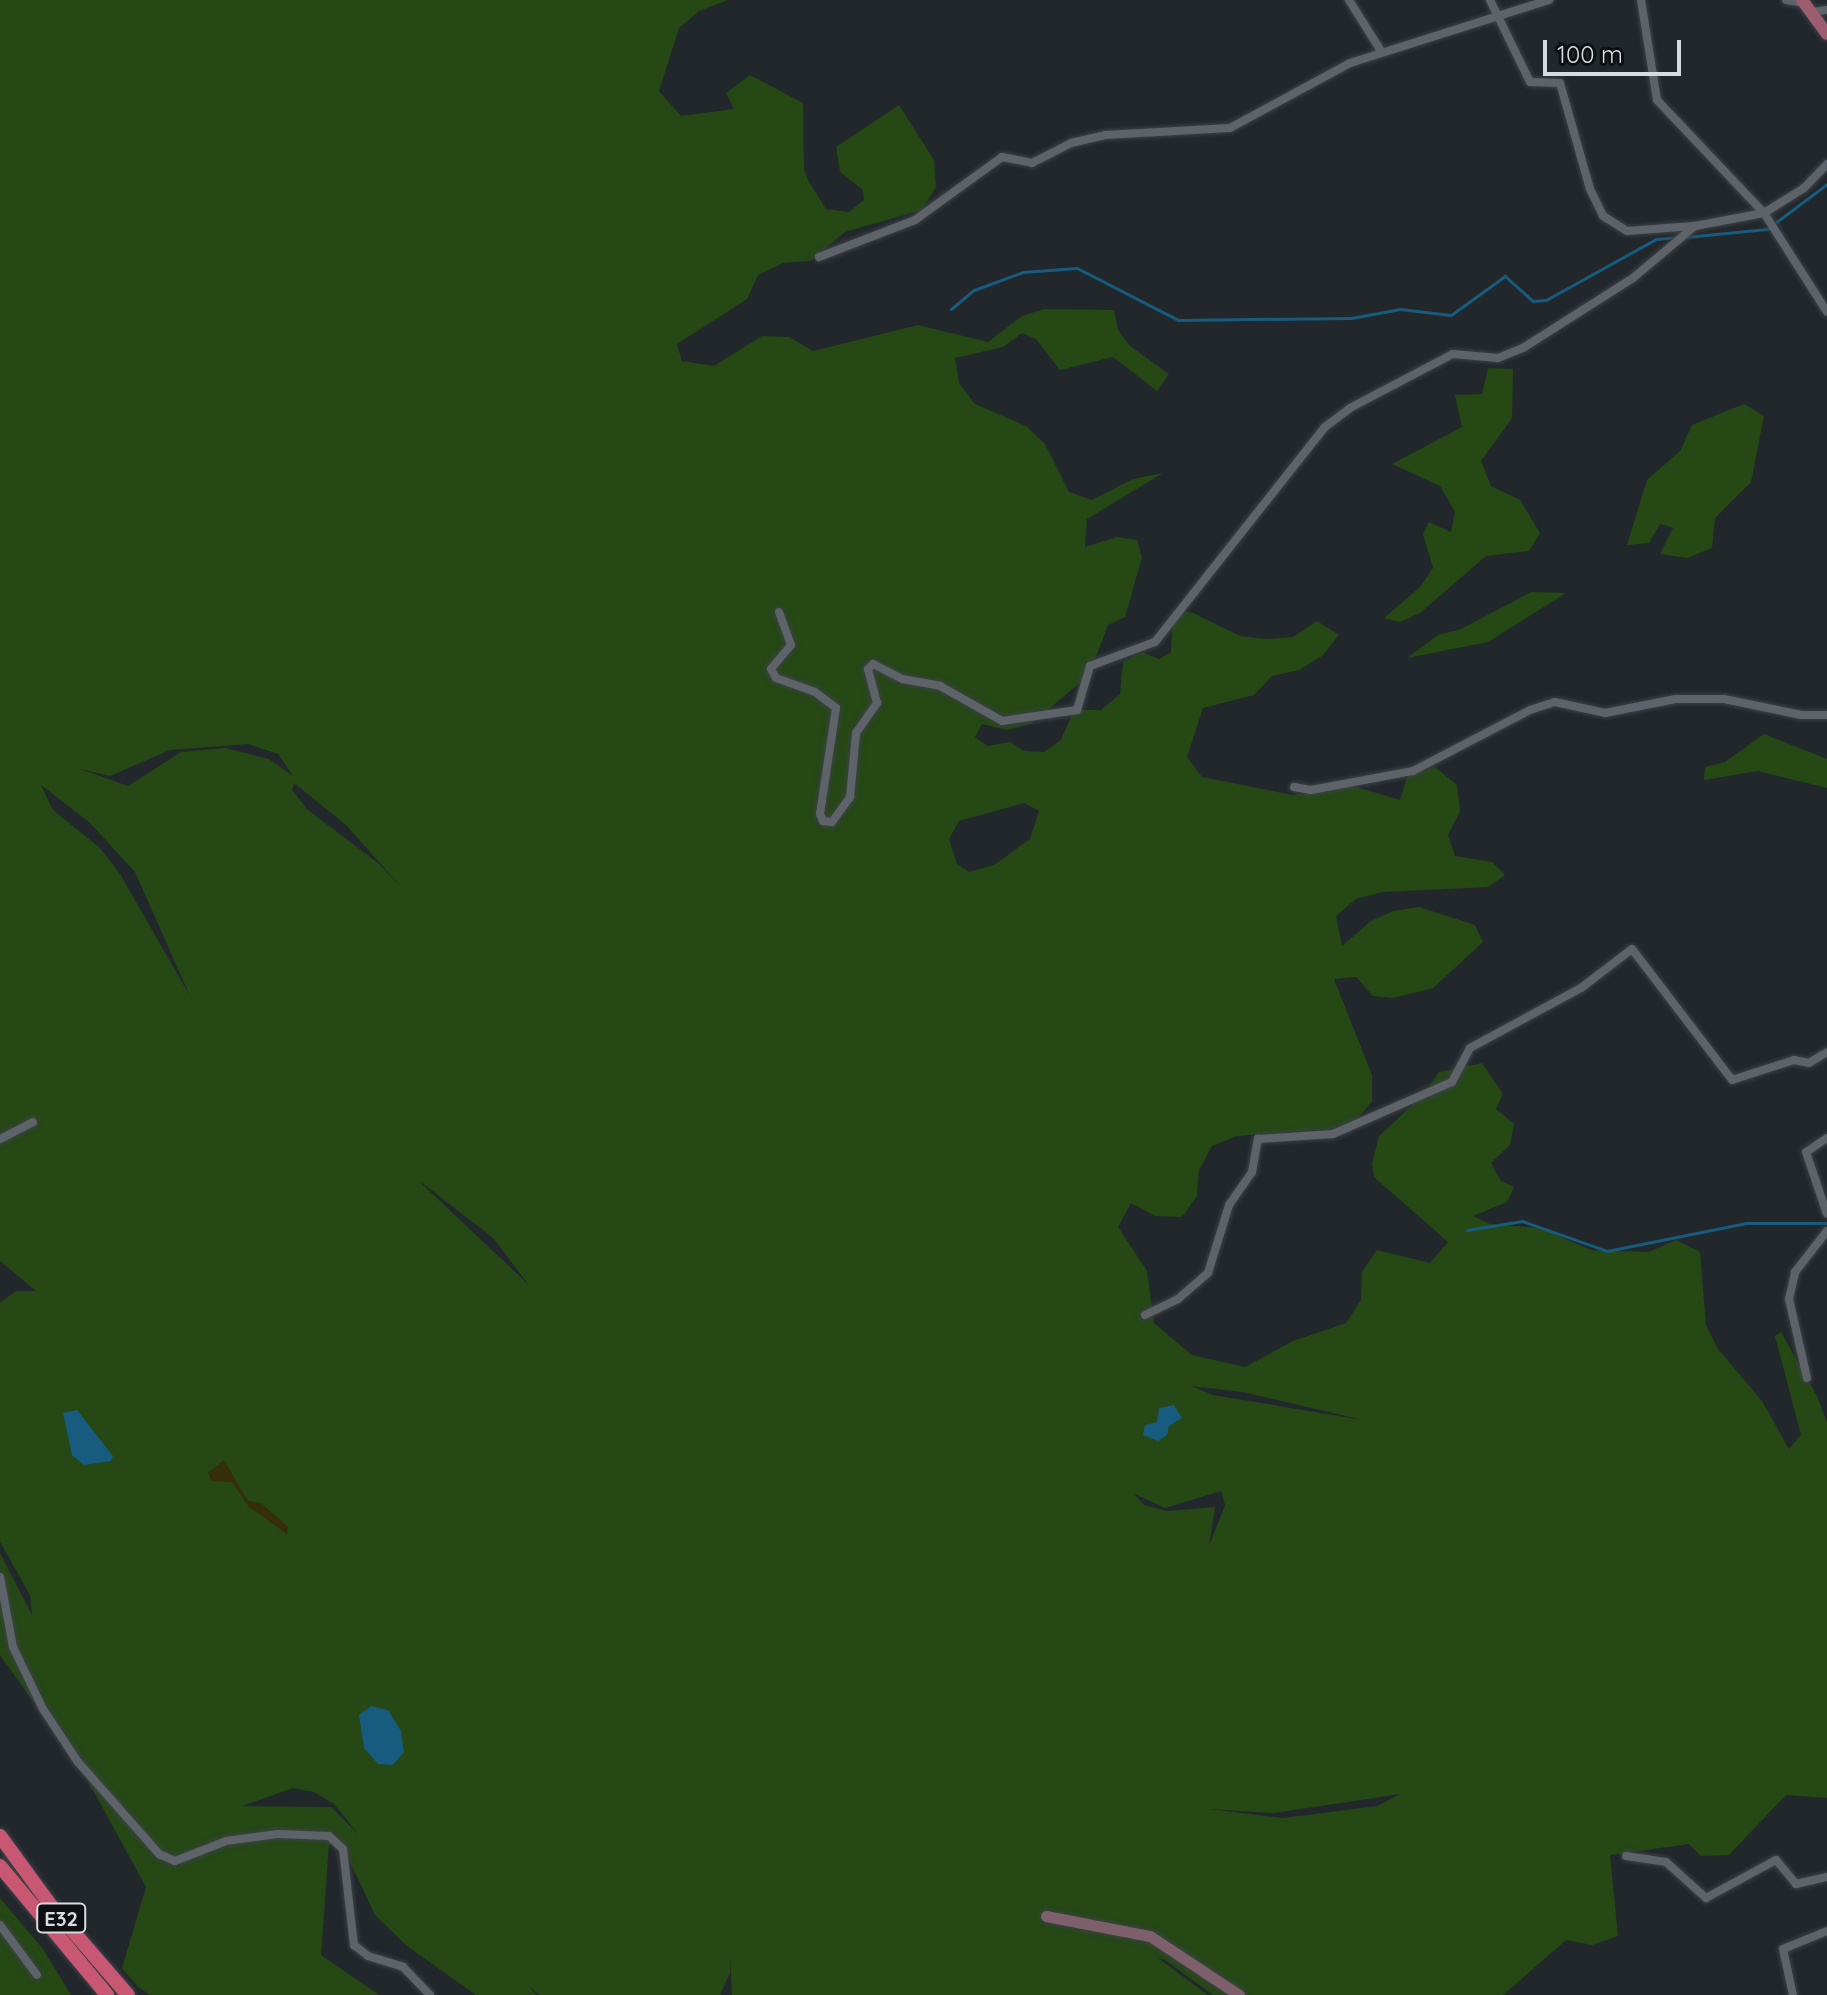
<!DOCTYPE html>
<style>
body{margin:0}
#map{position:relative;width:1827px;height:1995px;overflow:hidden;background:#22272c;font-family:Quicksand,sans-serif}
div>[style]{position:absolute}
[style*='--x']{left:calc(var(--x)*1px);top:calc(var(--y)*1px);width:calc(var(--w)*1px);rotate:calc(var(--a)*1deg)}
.green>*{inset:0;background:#254815}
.sand>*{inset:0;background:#352d0c}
.water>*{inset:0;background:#175b7e}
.stream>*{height:3px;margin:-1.5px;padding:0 1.5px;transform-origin:1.5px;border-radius:1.5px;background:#175b7e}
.roads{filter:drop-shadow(0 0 2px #3d4145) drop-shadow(0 0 2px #3d4145)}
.street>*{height:8px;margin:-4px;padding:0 4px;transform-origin:4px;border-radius:4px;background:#5e6369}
.secondary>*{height:11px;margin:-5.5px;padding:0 5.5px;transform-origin:5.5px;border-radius:5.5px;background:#7e5f6c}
.primary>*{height:12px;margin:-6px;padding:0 6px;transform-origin:6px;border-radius:6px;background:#9d5c6f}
.highway>*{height:14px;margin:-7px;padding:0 7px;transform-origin:7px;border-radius:7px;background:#c75773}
span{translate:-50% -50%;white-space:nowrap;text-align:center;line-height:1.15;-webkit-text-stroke:6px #0e0f12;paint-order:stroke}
.shield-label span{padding:2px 6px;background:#0e0f12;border:2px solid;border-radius:6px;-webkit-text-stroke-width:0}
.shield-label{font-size:20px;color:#d9dcdf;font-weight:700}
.scale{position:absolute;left:1543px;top:40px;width:138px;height:36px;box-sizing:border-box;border:4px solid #d9dcdf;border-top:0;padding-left:10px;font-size:24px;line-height:28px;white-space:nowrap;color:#d9dcdf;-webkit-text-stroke:6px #0e0f12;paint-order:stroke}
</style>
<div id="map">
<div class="green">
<i style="clip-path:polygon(evenodd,0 0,728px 0,699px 11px,679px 28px,659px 91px,681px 116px,734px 109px,726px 93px,750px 75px,803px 103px,804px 169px,809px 182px,826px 209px,849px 212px,864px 200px,863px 190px,840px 172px,836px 147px,899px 105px,934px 160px,936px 187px,922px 210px,845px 232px,810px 261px,783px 263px,758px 275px,747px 299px,677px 344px,682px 361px,714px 366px,762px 336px,789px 337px,813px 351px,918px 325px,988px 342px,1022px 316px,1044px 309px,1114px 310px,1118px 330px,1130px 346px,1169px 374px,1157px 391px,1113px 357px,1060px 370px,1036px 339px,1022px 333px,1003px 347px,955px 358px,959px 383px,975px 404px,1026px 426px,1045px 444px,1069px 492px,1092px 500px,1133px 479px,1163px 473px,1087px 519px,1085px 547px,1117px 537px,1137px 540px,1142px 557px,1125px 617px,1108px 625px,1089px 675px,1031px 724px,1007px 730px,982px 724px,975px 737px,987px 746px,1010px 742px,1024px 751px,1044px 752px,1061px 740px,1074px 710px,1101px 710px,1120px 694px,1123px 662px,1142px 652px,1159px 659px,1171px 652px,1173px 610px,1193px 613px,1240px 636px,1267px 639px,1293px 637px,1317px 621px,1339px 635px,1322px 656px,1299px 670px,1272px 676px,1254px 695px,1203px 708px,1187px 757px,1202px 777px,1293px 795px,1347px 784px,1400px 800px,1408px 774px,1435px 767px,1457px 785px,1460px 811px,1448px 835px,1455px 856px,1492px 862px,1505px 875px,1488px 887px,1382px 892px,1356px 899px,1336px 916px,1342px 946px,1371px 921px,1393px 911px,1419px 907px,1475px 925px,1483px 942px,1433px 988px,1393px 998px,1373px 996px,1356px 977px,1334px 979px,1372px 1075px,1372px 1102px,1355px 1121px,1330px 1129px,1237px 1136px,1212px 1146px,1199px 1170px,1197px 1196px,1182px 1217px,1155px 1216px,1131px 1203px,1118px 1227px,1147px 1271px,1154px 1323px,1192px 1355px,1245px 1367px,1293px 1341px,1346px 1323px,1361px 1300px,1362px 1272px,1377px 1250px,1430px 1263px,1448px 1242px,1374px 1177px,1372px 1164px,1379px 1136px,1423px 1095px,1439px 1072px,1482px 1063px,1503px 1094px,1496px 1109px,1514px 1124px,1510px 1145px,1491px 1163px,1501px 1181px,1514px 1187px,1507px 1202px,1473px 1216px,1490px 1224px,1540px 1228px,1591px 1250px,1649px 1252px,1676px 1240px,1700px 1252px,1706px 1325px,1718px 1349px,1762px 1401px,1789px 1449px,1801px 1435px,1775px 1336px,1781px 1332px,1817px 1396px,1827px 1423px,1827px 1798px,1786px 1795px,1729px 1855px,1701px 1856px,1689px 1844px,1610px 1855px,1618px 1936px,1592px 1945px,1566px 1940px,1503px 1995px,1213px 1995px,1165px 1960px,1158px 1958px,1208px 1995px,732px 1995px,730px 1957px,730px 1973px,720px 1995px,540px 1995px,527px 1985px,537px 1995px,476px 1995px,407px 1946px,375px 1915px,344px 1849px,329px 1844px,321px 1955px,379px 1995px,150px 1995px,138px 1987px,122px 1968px,146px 1887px,82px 1770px,0 1655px,0 1553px,32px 1615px,30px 1595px,0 1542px,0 1303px,16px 1291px,36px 1291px,0 1261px,0 0,248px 744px,278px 754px,293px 776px,269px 759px,225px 748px,181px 752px,128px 786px,77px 768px,110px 776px,170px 750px,248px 744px,0 0,294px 783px,346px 825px,402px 888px,378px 863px,308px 810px,292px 790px,294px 783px,0 0,41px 785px,89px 822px,135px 872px,190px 996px,120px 874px,100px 848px,53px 810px,41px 785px,0 0,1024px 803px,1039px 811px,1030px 839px,994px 865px,969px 872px,957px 864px,949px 839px,959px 821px,1024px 803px,0 0,421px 1182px,493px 1238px,528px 1284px,423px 1185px,421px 1182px,0 0,1191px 1386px,1243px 1392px,1363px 1420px,1213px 1395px,1191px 1386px,0 0,1221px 1491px,1225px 1505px,1209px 1546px,1215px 1507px,1167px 1511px,1144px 1505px,1133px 1493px,1165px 1508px,1221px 1491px,0 0,293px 1788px,314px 1792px,334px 1804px,359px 1835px,331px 1807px,242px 1806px,293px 1788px,0 0,1401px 1794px,1377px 1806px,1283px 1818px,1208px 1809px,1274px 1813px,1401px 1794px)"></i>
<i style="clip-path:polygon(1488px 368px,1513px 369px,1512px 418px,1481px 461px,1491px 486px,1520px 500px,1540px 533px,1529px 551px,1486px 556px,1420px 613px,1400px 622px,1384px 618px,1420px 587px,1433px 568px,1423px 534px,1429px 522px,1451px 532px,1455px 512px,1440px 486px,1392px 464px,1462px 427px,1455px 395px,1482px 394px)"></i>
<i style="clip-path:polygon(1744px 404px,1764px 416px,1751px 482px,1715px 518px,1712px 548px,1687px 558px,1660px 554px,1673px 528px,1660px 524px,1649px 543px,1627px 545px,1647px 480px,1680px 451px,1692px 425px)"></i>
<i style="clip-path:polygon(1531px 592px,1566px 593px,1488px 642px,1407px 658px,1438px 635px,1461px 629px)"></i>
<i style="clip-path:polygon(1764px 734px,1827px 759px,1827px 788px,1758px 771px,1704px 780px,1705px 767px,1725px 762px)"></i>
<i style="clip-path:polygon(0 1898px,43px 1949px,71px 1995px,0 1995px)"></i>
</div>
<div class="sand">
<i style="clip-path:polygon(224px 1460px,248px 1501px,261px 1503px,288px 1527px,287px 1534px,249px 1507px,232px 1482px,212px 1481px,208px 1473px)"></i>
</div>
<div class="water">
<i style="clip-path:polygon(1174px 1405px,1182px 1418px,1169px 1426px,1167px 1435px,1158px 1441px,1143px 1435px,1145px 1425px,1157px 1422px,1159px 1408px)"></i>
<i style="clip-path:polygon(77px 1410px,113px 1456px,111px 1461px,84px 1465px,72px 1455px,63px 1413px)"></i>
<i style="clip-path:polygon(371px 1706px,388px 1710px,401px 1731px,404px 1752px,393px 1765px,378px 1764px,364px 1748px,359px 1715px)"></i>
</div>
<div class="stream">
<i style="--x:1686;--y:237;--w:81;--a:-5.6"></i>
<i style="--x:1767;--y:229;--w:75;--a:-36.9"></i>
<i style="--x:951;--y:309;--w:30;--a:-40"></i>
<i style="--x:974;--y:290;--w:52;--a:-20.2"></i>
<i style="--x:1023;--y:272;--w:54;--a:-4.2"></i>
<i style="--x:1077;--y:268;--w:114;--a:27.2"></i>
<i style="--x:1178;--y:320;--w:173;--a:-0.7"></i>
<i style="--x:1351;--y:318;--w:50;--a:-10.4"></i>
<i style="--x:1400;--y:309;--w:51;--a:6.7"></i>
<i style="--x:1451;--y:315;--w:67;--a:-35.8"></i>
<i style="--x:1505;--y:276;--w:38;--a:42"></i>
<i style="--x:1533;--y:301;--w:13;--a:-4"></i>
<i style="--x:1546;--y:300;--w:126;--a:-29"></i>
<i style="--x:1656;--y:239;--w:22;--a:-5"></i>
<i style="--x:1467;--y:1230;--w:56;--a:-9.3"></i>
<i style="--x:1522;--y:1221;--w:90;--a:19.4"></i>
<i style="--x:1607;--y:1251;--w:142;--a:-11.4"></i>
<i style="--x:1746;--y:1223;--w:81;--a:0"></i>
</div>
<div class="roads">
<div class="street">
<i style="--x:1349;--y:0;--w:60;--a:57.9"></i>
<i style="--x:1490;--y:0;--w:91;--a:64"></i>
<i style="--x:1530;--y:82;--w:30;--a:2"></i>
<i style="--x:1560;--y:83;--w:110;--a:74.2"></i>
<i style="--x:1590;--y:189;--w:30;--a:64"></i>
<i style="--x:1603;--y:216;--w:28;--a:32"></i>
<i style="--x:1627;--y:231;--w:67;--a:-4.3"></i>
<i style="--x:1641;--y:0;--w:101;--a:80.9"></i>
<i style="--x:1657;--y:100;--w:156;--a:46.6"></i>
<i style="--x:1764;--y:213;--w:117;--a:57.5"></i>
<i style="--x:1786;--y:0;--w:18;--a:9"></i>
<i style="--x:1812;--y:12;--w:15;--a:-8"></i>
<i style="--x:819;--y:257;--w:103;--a:-21.1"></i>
<i style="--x:915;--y:220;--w:107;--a:-35.9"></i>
<i style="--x:1002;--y:157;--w:31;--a:11"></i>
<i style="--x:1032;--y:163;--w:44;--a:-27.1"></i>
<i style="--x:1071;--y:143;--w:35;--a:-13"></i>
<i style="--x:1105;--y:135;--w:125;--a:-3.2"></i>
<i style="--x:1230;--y:128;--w:136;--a:-28.4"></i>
<i style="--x:1350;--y:63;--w:209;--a:-17.6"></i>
<i style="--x:779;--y:612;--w:35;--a:70"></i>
<i style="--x:791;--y:645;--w:31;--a:130"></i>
<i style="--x:771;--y:669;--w:10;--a:61"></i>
<i style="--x:776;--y:678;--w:41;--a:19.7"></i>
<i style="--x:815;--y:692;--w:26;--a:37"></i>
<i style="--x:836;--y:708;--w:107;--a:98.6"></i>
<i style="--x:820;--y:814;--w:8;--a:67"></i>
<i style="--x:823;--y:821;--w:9;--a:6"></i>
<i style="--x:832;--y:822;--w:31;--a:-54"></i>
<i style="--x:850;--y:797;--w:64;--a:-84.6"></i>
<i style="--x:856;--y:733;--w:37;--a:-55"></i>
<i style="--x:877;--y:703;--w:35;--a:-105"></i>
<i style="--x:868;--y:669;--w:7;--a:-45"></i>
<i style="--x:873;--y:664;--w:33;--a:27"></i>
<i style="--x:902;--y:679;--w:39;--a:10"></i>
<i style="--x:940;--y:686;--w:71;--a:29.4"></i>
<i style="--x:1002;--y:721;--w:76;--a:-8.3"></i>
<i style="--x:1077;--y:710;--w:46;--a:-73.5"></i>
<i style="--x:1090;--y:666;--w:69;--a:-20.3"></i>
<i style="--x:1155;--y:642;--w:274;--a:-51.7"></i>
<i style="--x:1325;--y:427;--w:31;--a:-37"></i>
<i style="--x:1350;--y:408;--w:116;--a:-27.7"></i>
<i style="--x:1453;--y:354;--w:45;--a:5.1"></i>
<i style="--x:1498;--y:358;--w:27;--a:-22"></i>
<i style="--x:1523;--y:348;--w:130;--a:-32.5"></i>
<i style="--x:1633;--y:278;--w:81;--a:-40"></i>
<i style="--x:1695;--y:226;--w:70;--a:-10.7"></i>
<i style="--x:1764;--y:213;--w:47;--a:-32"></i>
<i style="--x:1804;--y:188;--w:33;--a:-46"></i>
<i style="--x:1294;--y:787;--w:17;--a:10"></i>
<i style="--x:1311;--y:790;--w:104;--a:-10.6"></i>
<i style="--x:1413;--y:771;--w:132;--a:-27.5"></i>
<i style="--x:1530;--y:710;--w:26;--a:-18"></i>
<i style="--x:1555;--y:702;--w:51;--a:12.4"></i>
<i style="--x:1605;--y:713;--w:72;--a:-11.2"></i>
<i style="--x:1676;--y:699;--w:48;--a:0"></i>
<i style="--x:1724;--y:699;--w:79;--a:11.7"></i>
<i style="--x:1801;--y:715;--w:26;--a:0"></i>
<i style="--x:1827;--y:1138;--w:25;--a:146"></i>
<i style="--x:1806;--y:1152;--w:65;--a:71.3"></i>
<i style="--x:0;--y:1139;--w:37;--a:-27"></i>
<i style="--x:1145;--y:1315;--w:37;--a:-26"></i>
<i style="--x:1178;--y:1299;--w:40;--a:-41"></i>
<i style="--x:1208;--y:1273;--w:71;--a:-72.8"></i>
<i style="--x:1229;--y:1205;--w:40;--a:-55.1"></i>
<i style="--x:1252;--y:1172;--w:34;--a:-80"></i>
<i style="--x:1258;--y:1139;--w:75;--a:-3.8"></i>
<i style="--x:1333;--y:1134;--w:130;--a:-23.6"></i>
<i style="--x:1452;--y:1082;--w:38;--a:-62"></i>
<i style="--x:1470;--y:1048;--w:126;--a:-28.4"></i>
<i style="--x:1581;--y:988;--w:64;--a:-37.4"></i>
<i style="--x:1632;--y:949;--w:165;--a:52.6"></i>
<i style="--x:1732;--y:1080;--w:65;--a:-17.9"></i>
<i style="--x:1794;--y:1060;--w:15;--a:11"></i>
<i style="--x:1809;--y:1063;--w:21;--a:-31"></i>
<i style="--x:1807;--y:1378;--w:81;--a:-102.8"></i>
<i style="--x:1789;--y:1299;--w:28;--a:-77"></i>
<i style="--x:1795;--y:1272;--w:52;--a:-52"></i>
<i style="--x:0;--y:1577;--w:71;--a:79.5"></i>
<i style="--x:13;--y:1647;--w:69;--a:64.2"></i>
<i style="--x:43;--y:1709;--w:64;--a:56.6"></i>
<i style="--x:78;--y:1762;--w:123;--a:48.6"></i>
<i style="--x:159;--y:1854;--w:17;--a:24"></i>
<i style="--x:175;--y:1861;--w:55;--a:-21.4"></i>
<i style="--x:226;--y:1841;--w:52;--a:-7.7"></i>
<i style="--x:278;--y:1834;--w:51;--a:2.2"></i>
<i style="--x:329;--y:1836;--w:19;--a:43"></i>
<i style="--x:343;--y:1849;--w:97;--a:83.5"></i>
<i style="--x:354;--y:1945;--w:18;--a:38"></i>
<i style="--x:368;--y:1956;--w:37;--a:17"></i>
<i style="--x:403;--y:1967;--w:39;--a:46"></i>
<i style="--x:1626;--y:1856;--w:40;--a:8.5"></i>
<i style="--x:1666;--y:1862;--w:54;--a:42"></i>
<i style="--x:1706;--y:1898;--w:80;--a:-28.5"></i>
<i style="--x:1776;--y:1860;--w:31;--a:50"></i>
<i style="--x:1796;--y:1884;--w:32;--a:-13"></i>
<i style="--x:0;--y:1925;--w:62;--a:53.5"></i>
<i style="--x:1793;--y:1995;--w:47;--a:-102.3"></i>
<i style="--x:1783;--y:1949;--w:48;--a:-22.2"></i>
</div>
<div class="secondary">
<i style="--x:1046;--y:1916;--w:106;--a:10.9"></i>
<i style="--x:1150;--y:1936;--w:107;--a:33.5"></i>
</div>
<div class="primary">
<i style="--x:1802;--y:0;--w:42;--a:53.7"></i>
</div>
<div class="highway">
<i style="--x:0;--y:1836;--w:88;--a:53.8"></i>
<i style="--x:52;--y:1907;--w:116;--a:49.2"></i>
<i style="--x:0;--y:1866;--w:168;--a:50.3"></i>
</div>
</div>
<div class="shield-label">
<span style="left:61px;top:1918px">E32</span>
</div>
<div class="scale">100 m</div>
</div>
